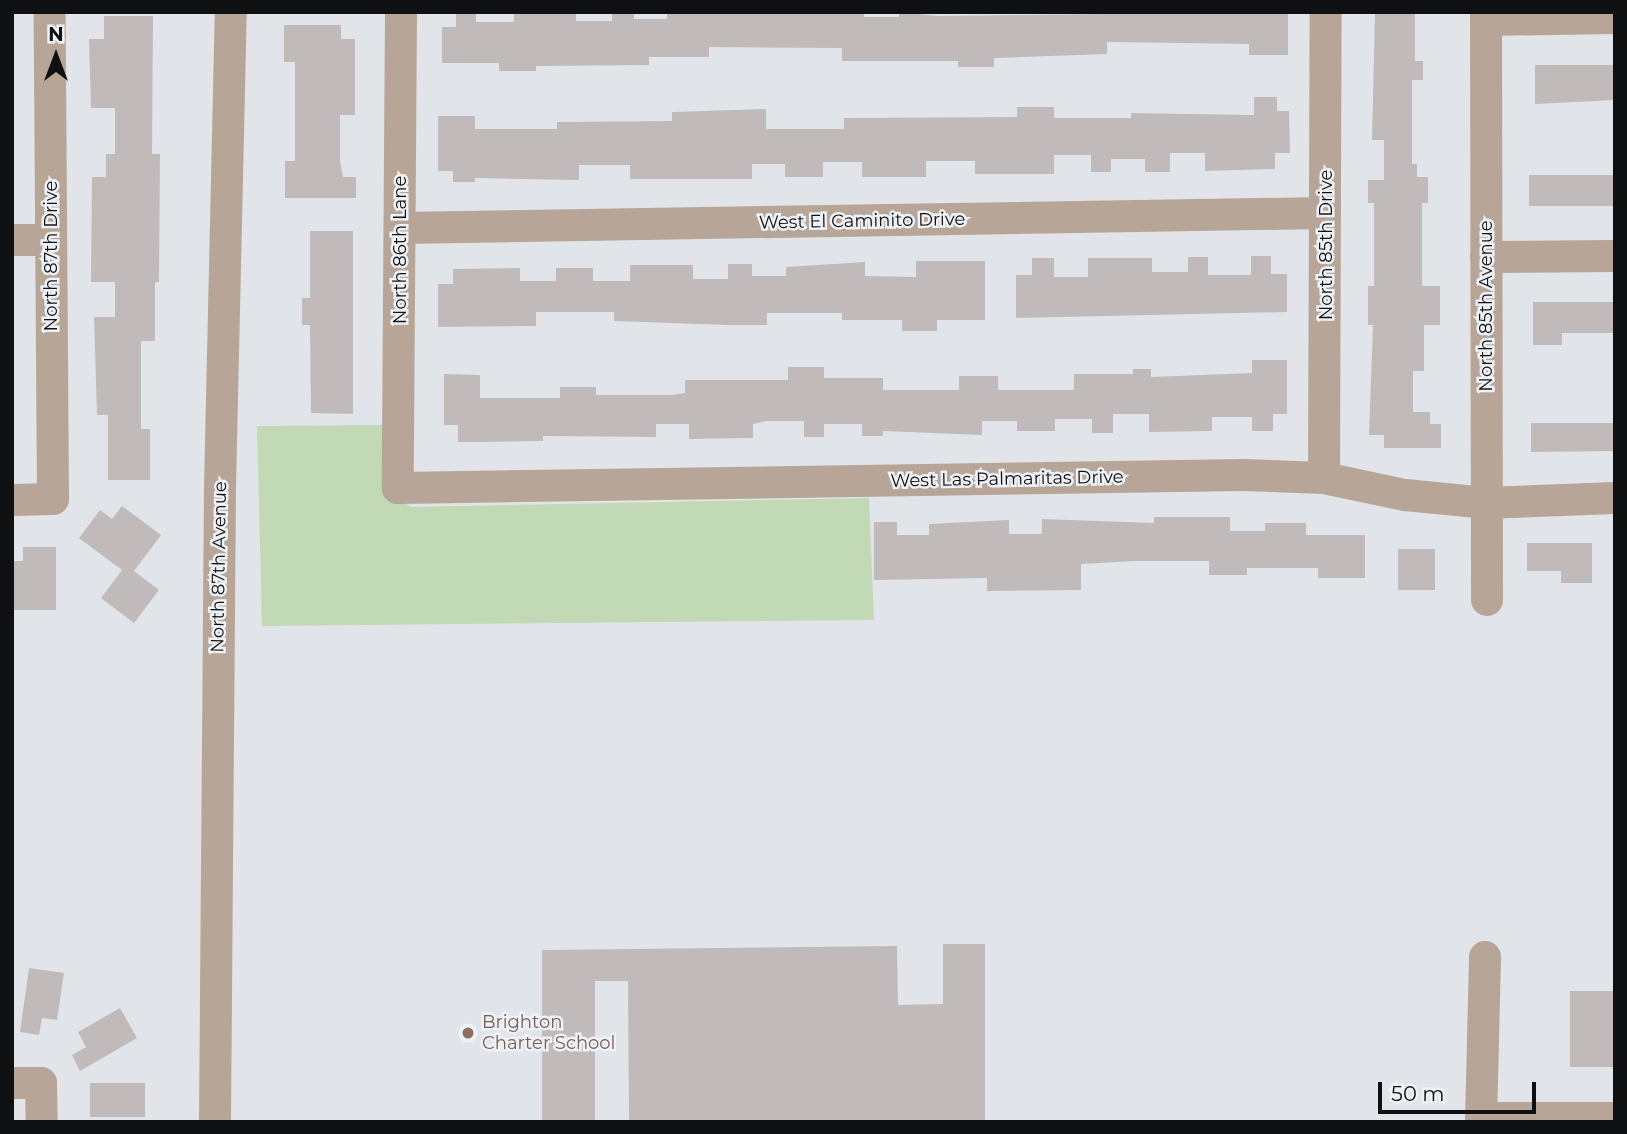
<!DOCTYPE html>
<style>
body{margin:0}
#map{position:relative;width:1627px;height:1134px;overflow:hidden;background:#e1e5e9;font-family:Montserrat,sans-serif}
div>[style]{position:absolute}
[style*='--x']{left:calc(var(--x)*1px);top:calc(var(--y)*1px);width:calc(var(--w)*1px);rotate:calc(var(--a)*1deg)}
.green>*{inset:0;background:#c2d9b5}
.building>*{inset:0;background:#c0bbba}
.minor>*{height:32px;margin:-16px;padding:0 16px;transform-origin:16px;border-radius:16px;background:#b7a697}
.dots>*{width:19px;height:19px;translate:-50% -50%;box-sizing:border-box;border:4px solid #eef2f6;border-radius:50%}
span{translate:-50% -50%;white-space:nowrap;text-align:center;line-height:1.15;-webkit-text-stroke:5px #eef2f6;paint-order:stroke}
.street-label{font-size:18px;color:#0f1011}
.education-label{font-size:18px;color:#785e54}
.left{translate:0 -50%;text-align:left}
.frame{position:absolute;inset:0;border:14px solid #0f1011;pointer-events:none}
.north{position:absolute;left:21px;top:21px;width:70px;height:70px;-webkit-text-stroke:5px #eef2f6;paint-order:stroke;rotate:0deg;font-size:19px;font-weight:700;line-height:28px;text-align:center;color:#0f1011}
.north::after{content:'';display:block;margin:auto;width:24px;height:32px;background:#0f1011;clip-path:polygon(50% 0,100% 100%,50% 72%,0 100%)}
.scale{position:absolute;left:1378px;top:1082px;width:158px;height:32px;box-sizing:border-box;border:4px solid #0f1011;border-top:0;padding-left:9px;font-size:21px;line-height:24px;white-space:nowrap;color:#0f1011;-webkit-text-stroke:5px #eef2f6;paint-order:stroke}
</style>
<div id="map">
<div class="green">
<i style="clip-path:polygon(382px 425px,382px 477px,387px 491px,411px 507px,869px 498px,874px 620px,262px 626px,257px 426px)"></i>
</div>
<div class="building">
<i style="clip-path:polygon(456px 12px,476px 12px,476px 22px,514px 22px,514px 12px,576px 12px,576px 21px,612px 21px,612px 12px,634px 12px,634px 19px,667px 19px,667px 12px,864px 12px,864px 17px,899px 17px,899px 12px,938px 16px,1288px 12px,1288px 55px,1249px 55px,1249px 44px,1107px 42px,1107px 54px,994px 58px,994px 67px,958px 67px,958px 61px,842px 61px,842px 48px,709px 47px,709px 57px,649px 57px,649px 65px,536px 66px,536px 71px,499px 71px,499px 63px,442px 63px,442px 27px,456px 27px)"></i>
<i style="clip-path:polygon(1375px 12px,1415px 12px,1415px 61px,1423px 61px,1423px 80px,1412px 80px,1412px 164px,1417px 164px,1417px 177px,1428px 177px,1428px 203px,1422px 203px,1422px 286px,1440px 286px,1440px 325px,1424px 325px,1424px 371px,1413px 371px,1413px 412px,1430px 412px,1430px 424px,1441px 424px,1441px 448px,1384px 448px,1384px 435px,1369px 435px,1373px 325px,1368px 325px,1368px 286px,1374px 286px,1374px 203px,1368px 203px,1368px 180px,1384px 180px,1384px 140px,1372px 140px)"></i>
<i style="clip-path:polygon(104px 16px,153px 16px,152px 154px,160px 154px,159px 282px,155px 282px,155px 341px,141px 341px,141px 429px,150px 429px,150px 480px,108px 480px,108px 415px,97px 415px,94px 317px,115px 317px,115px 282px,91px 282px,92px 177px,106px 177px,106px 154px,115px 154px,115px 108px,91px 108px,89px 39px,104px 39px)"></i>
<i style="clip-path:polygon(284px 25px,341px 25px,341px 39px,355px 39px,355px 115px,340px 115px,340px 161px,343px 177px,356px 177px,356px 198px,285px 198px,285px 161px,295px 161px,295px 62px,284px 62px)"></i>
<i style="clip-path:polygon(1535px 65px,1615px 65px,1615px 100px,1535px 104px)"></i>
<i style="clip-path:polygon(1254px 97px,1277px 97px,1277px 111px,1289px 111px,1290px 153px,1275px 153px,1275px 169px,1205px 171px,1205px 153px,1170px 153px,1170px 172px,1145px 172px,1145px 159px,1111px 159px,1111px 172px,1091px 172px,1091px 155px,1054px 155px,1054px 174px,975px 174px,975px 161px,926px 161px,926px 177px,862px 177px,862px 162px,823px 162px,823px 177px,785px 177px,785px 164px,752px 164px,752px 179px,630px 179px,630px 165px,579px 165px,579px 180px,475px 178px,475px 182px,453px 182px,453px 171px,438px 171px,438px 116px,475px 116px,475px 129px,557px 129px,557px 122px,672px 121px,672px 112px,766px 109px,766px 129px,844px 129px,844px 118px,1017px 117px,1017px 107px,1054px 107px,1054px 118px,1131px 118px,1131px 113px,1254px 115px)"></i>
<i style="clip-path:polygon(1529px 175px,1615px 175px,1615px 206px,1529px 206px)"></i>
<i style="clip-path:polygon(310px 231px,353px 231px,353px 414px,311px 413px,310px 325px,302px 325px,302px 298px,310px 298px)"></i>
<i style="clip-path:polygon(1251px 256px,1271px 256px,1271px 274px,1287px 274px,1287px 312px,1016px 318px,1016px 275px,1032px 275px,1032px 258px,1054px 258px,1054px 277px,1088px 277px,1088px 258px,1152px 258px,1152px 272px,1188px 272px,1188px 257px,1208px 257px,1208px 275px,1251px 275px)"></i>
<i style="clip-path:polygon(916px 261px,985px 261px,985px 320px,937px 320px,937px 331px,902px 331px,902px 320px,842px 320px,842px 313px,767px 313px,767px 325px,728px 325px,614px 321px,614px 312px,536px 312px,536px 326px,438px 327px,438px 284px,453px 284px,453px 269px,520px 268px,520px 281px,556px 281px,556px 268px,593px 268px,593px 281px,630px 281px,630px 265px,693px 265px,693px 279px,728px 279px,728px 264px,752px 264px,752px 276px,786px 276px,786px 267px,865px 262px,865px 276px,916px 277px)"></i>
<i style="clip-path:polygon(1533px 302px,1615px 302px,1615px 333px,1562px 333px,1562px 345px,1533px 345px)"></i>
<i style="clip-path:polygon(1252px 360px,1287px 360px,1287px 414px,1273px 414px,1273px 431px,1252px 431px,1252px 417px,1212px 417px,1212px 431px,1149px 432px,1149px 414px,1113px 414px,1113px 433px,1092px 433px,1092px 419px,1055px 419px,1055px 431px,1017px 431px,1017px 421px,982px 421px,982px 435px,883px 431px,883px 436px,862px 436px,862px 424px,824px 424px,824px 437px,804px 437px,804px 421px,766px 421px,753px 424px,753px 438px,689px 439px,689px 424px,656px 424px,656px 437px,543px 436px,543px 441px,480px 442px,458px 442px,458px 425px,444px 425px,444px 374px,480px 375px,480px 398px,560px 398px,560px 387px,596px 387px,596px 395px,672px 395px,685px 393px,685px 380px,788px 380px,788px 367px,824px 367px,824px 378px,883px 378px,883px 390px,959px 390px,959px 376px,998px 376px,998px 390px,1074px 390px,1074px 374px,1133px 374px,1133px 369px,1151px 369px,1151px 377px,1252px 373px)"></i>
<i style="clip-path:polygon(1531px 423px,1615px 423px,1615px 451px,1531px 452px)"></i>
<i style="clip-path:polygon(122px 506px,161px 535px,134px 571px,159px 590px,134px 623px,101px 598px,122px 570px,79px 538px,100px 510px,112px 519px)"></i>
<i style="clip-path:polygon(1154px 517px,1230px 517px,1230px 531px,1265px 531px,1265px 523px,1306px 523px,1306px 535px,1365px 535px,1365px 578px,1318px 578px,1318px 568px,1247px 568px,1247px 575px,1209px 575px,1209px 561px,1135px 561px,1081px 564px,1081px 590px,987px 591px,987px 578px,874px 580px,874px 522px,897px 522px,897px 535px,929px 535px,929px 524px,1009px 520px,1009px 534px,1042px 534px,1042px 519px,1154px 523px)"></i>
<i style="clip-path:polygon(1527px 543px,1592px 543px,1592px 583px,1561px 583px,1561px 571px,1527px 571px)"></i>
<i style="clip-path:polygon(23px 547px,56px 547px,56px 610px,12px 610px,12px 561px,23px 561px)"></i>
<i style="clip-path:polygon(1398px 549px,1435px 549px,1435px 590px,1398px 590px)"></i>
<i style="clip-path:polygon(943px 944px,985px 944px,985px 1122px,629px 1122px,628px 981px,595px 981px,595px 1122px,542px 1122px,542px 950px,897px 946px,898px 1005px,943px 1004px)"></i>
<i style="clip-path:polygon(29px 968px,64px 973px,57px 1020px,42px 1018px,39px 1035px,20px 1032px)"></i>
<i style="clip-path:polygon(1570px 991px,1615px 991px,1615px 1067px,1570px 1067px)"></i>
<i style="clip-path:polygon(120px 1008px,137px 1038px,80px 1071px,72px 1055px,86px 1047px,78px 1032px)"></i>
<i style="clip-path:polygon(90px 1083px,145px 1083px,145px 1117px,90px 1117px)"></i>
</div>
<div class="minor">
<i style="--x:401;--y:12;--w:476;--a:90.4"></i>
<i style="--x:398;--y:488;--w:846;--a:-0.88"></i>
<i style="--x:1244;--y:475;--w:80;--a:2.1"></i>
<i style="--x:1324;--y:478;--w:83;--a:11.9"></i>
<i style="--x:1405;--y:495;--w:81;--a:5.6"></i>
<i style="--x:1486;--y:503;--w:129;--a:-2.2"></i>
<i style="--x:1486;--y:12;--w:588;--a:89.9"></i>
<i style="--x:1486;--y:20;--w:129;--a:-0.9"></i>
<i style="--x:400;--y:228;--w:925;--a:-0.93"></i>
<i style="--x:12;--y:240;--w:38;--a:0"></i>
<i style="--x:1486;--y:257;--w:129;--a:-0.4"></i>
<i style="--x:1324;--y:478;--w:466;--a:-89.8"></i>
<i style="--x:12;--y:500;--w:41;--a:-1.4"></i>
<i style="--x:53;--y:499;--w:487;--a:-90.4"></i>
<i style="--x:12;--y:1083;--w:29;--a:0"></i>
<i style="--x:41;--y:1083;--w:39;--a:89"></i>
<i style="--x:1481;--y:1118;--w:134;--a:0"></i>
<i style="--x:215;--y:1122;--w:635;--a:-89.55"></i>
<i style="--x:220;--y:487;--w:475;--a:-88.7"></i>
<i style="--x:1481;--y:1122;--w:165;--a:-88.6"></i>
</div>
<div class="dots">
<i style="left:468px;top:1033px;background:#8d6e63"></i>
</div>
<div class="street-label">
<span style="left:862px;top:221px;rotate:-1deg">West El Caminito Drive</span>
<span style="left:1326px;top:245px;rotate:-90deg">North 85th Drive</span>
<span style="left:400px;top:250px;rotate:-90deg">North 86th Lane</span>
<span style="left:51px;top:256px;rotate:-90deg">North 87th Drive</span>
<span style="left:1486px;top:306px;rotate:-90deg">North 85th Avenue</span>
<span style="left:1007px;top:479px;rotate:-1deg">West Las Palmaritas Drive</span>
<span style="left:219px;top:567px;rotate:-89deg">North 87th Avenue</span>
</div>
<div class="education-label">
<span class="left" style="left:482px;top:1033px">Brighton<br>Charter School</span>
</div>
<div class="frame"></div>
<div class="north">N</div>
<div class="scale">50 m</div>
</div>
